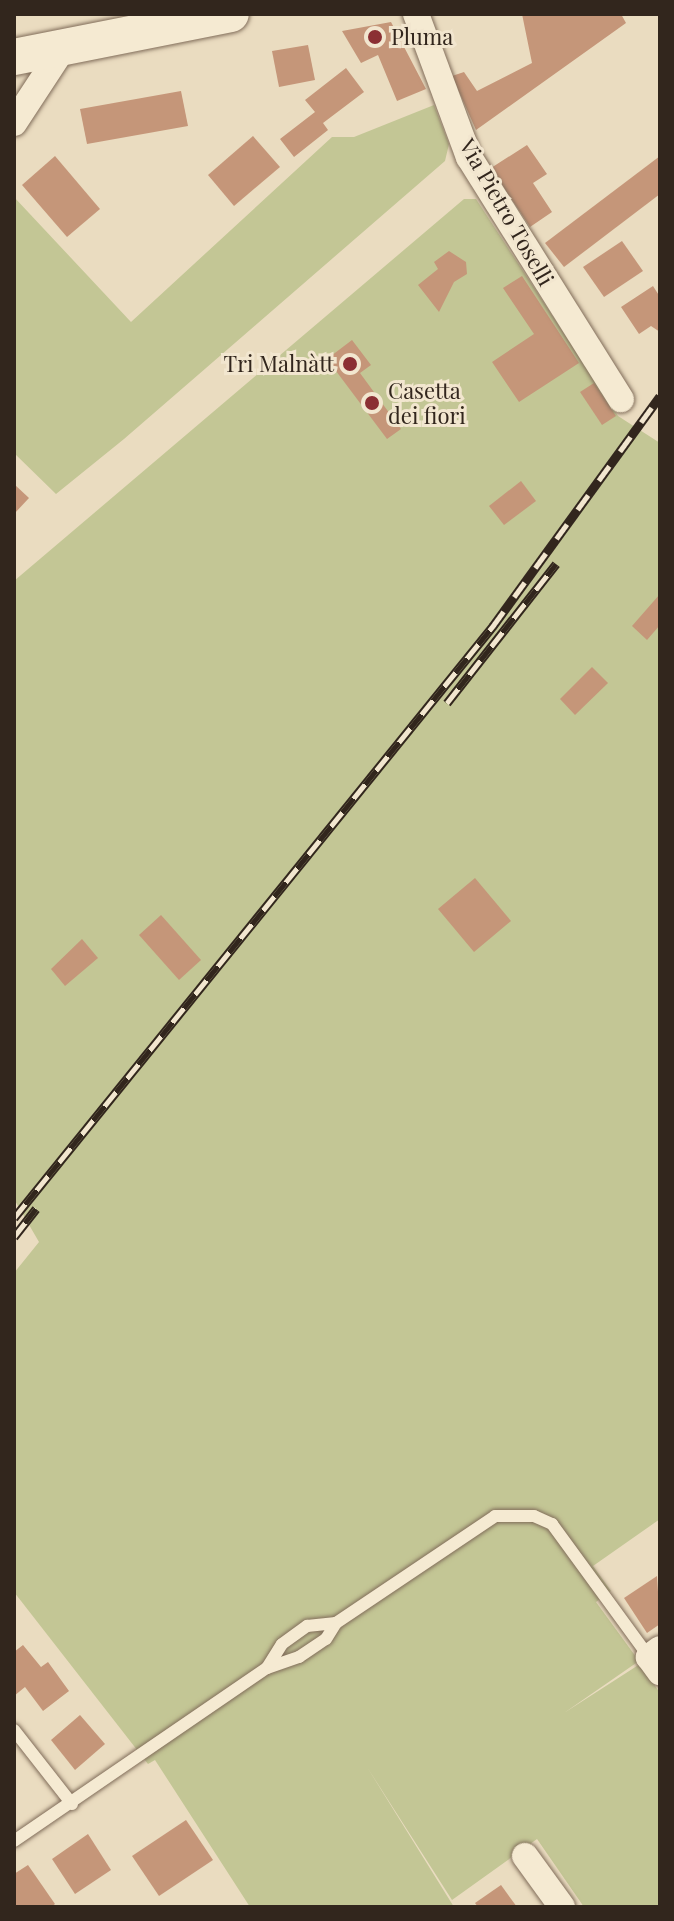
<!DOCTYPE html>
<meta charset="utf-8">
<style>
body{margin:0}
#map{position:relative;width:674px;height:1921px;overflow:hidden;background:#eadcc0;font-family:"Playfair Display",serif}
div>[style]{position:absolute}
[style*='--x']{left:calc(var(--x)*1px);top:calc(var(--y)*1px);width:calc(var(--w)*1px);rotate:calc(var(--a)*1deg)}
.green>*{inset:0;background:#c3c695}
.building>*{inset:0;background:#c59679}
.roads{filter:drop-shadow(0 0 2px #816d5a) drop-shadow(0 0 2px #816d5a)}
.lane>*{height:12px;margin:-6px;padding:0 6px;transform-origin:6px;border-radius:6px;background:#f5ead2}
.street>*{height:26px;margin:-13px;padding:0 13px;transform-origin:13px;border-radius:13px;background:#f5ead2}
.secondary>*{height:36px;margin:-18px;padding:0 18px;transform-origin:18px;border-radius:18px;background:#f5ead2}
.rail>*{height:9px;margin-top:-4.5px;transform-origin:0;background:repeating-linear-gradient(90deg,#f2e6cf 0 18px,#32261d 0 36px);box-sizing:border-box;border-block:2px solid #32261d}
.dots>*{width:22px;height:22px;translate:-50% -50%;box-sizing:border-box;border:4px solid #f2e6cf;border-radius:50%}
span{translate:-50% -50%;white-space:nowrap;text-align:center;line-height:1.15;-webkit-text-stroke:6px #f2e6cf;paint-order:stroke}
.poi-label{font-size:22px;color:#32261d}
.left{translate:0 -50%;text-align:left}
.right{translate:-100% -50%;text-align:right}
.street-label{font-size:22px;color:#32261d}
.frame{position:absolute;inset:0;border:16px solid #32261d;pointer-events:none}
</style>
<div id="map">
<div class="green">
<i style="clip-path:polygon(434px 105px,449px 144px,445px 161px,124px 439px,56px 494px,14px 453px,14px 197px,131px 322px,332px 137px,354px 137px)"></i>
<i style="clip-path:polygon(464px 199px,476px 199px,618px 416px,660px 443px,660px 1519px,593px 1566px,611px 1591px,596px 1602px,639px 1661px,564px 1713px,640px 1664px,660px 1693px,660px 1907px,584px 1907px,537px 1839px,452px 1900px,367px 1767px,454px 1907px,250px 1907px,155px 1760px,148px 1764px,14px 1592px,14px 1273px,39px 1242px,14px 1199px,14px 581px)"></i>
</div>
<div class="building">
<i style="clip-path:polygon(522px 14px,621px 14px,626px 23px,476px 130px,452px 76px,464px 72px,477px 91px,532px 63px)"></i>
<i style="clip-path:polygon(391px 22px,426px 89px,397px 101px,378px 55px,361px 63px,342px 31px)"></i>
<i style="clip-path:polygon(308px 45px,315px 80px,279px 87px,272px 51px)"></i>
<i style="clip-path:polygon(346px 68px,364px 92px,323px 123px,328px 130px,294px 157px,280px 139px,315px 112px,305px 100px)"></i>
<i style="clip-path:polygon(181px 91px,188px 126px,87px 144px,80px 109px)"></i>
<i style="clip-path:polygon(253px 136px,280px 167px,234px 206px,208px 175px)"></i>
<i style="clip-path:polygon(527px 145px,547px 174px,533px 183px,552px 212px,530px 227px,491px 168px)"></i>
<i style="clip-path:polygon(55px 156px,100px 209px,67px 237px,22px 185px)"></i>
<i style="clip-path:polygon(660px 156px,660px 194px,564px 267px,545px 243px)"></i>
<i style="clip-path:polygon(622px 241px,643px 271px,604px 297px,583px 267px)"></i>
<i style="clip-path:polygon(449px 251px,466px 262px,467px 274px,454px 282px,439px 312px,418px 285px,438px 269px,434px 262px)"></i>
<i style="clip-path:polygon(522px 276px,579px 363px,519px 402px,492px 362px,534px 334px,503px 288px)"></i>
<i style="clip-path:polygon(653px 286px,660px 297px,660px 332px,651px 326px,639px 334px,621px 307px)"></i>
<i style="clip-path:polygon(352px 340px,371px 365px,360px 373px,401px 429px,387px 439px,327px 359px)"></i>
<i style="clip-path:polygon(594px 383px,616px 416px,602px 425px,580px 392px)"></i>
<i style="clip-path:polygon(521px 481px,536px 501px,504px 525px,489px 506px)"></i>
<i style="clip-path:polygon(14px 484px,29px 498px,14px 514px)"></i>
<i style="clip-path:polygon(660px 594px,660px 625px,647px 640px,632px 626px)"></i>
<i style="clip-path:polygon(592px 667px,608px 683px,575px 715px,560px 699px)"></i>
<i style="clip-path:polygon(475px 878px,511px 921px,474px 952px,438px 909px)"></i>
<i style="clip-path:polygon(161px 915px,201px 960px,179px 980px,139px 935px)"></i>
<i style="clip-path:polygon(82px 939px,98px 958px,65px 986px,51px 969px)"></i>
<i style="clip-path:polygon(657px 1576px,660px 1624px,647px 1633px,624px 1598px)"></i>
<i style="clip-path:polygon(23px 1645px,41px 1667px,48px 1662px,69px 1691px,43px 1711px,25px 1687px,14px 1696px,14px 1652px)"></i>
<i style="clip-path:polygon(80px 1715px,105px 1744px,75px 1770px,51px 1740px)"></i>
<i style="clip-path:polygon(186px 1820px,213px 1860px,159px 1896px,132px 1856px)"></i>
<i style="clip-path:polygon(88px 1834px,111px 1870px,75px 1894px,52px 1859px)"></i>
<i style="clip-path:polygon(28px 1865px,55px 1904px,51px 1907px,14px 1907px,14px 1874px)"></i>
<i style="clip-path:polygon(501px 1885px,517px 1907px,478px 1907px,475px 1903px)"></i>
</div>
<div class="roads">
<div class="lane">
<i style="--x:267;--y:1668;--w:34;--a:-19"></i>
<i style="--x:299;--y:1657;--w:32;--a:-34"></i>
<i style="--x:326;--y:1639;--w:19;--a:-58"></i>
<i style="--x:14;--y:1730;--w:94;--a:51.9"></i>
<i style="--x:14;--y:1841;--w:306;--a:-34.4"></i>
<i style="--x:267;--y:1668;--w:28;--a:-58"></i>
<i style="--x:282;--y:1644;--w:31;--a:-36"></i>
<i style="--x:307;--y:1626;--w:29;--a:-6"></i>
<i style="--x:336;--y:1623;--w:192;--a:-33.9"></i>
<i style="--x:495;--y:1516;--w:39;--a:0"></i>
<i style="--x:534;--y:1516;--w:20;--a:24"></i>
<i style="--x:552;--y:1524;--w:165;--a:53.9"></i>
</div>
<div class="street">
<i style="--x:416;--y:14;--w:153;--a:69.7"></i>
<i style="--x:469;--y:157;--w:286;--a:57.9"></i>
<i style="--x:14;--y:123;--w:91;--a:-56.7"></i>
<i style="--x:660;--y:1649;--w:14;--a:144"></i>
<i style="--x:649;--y:1657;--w:19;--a:54"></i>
<i style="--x:525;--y:1856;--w:63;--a:54"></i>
</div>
<div class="secondary">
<i style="--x:14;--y:57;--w:221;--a:-11.2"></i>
</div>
</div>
<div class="rail">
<i style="--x:447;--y:703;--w:177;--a:-51.9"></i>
<i style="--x:14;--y:1218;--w:762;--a:-51.02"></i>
<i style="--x:493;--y:626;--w:284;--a:-54"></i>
<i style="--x:14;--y:1237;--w:36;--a:-52"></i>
</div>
<div class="dots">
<i style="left:375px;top:37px;background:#8b2f33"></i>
<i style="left:350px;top:364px;background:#8b2f33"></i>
<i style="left:372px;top:403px;background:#8b2f33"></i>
</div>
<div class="poi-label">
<span class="left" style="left:391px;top:37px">Pluma</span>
<span class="right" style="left:334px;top:364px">Tri Malnàtt</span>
<span class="left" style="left:388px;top:403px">Casetta<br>dei fiori</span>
</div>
<div class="street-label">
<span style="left:507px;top:212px;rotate:60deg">Via Pietro Toselli</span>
</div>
<div class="frame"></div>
</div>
